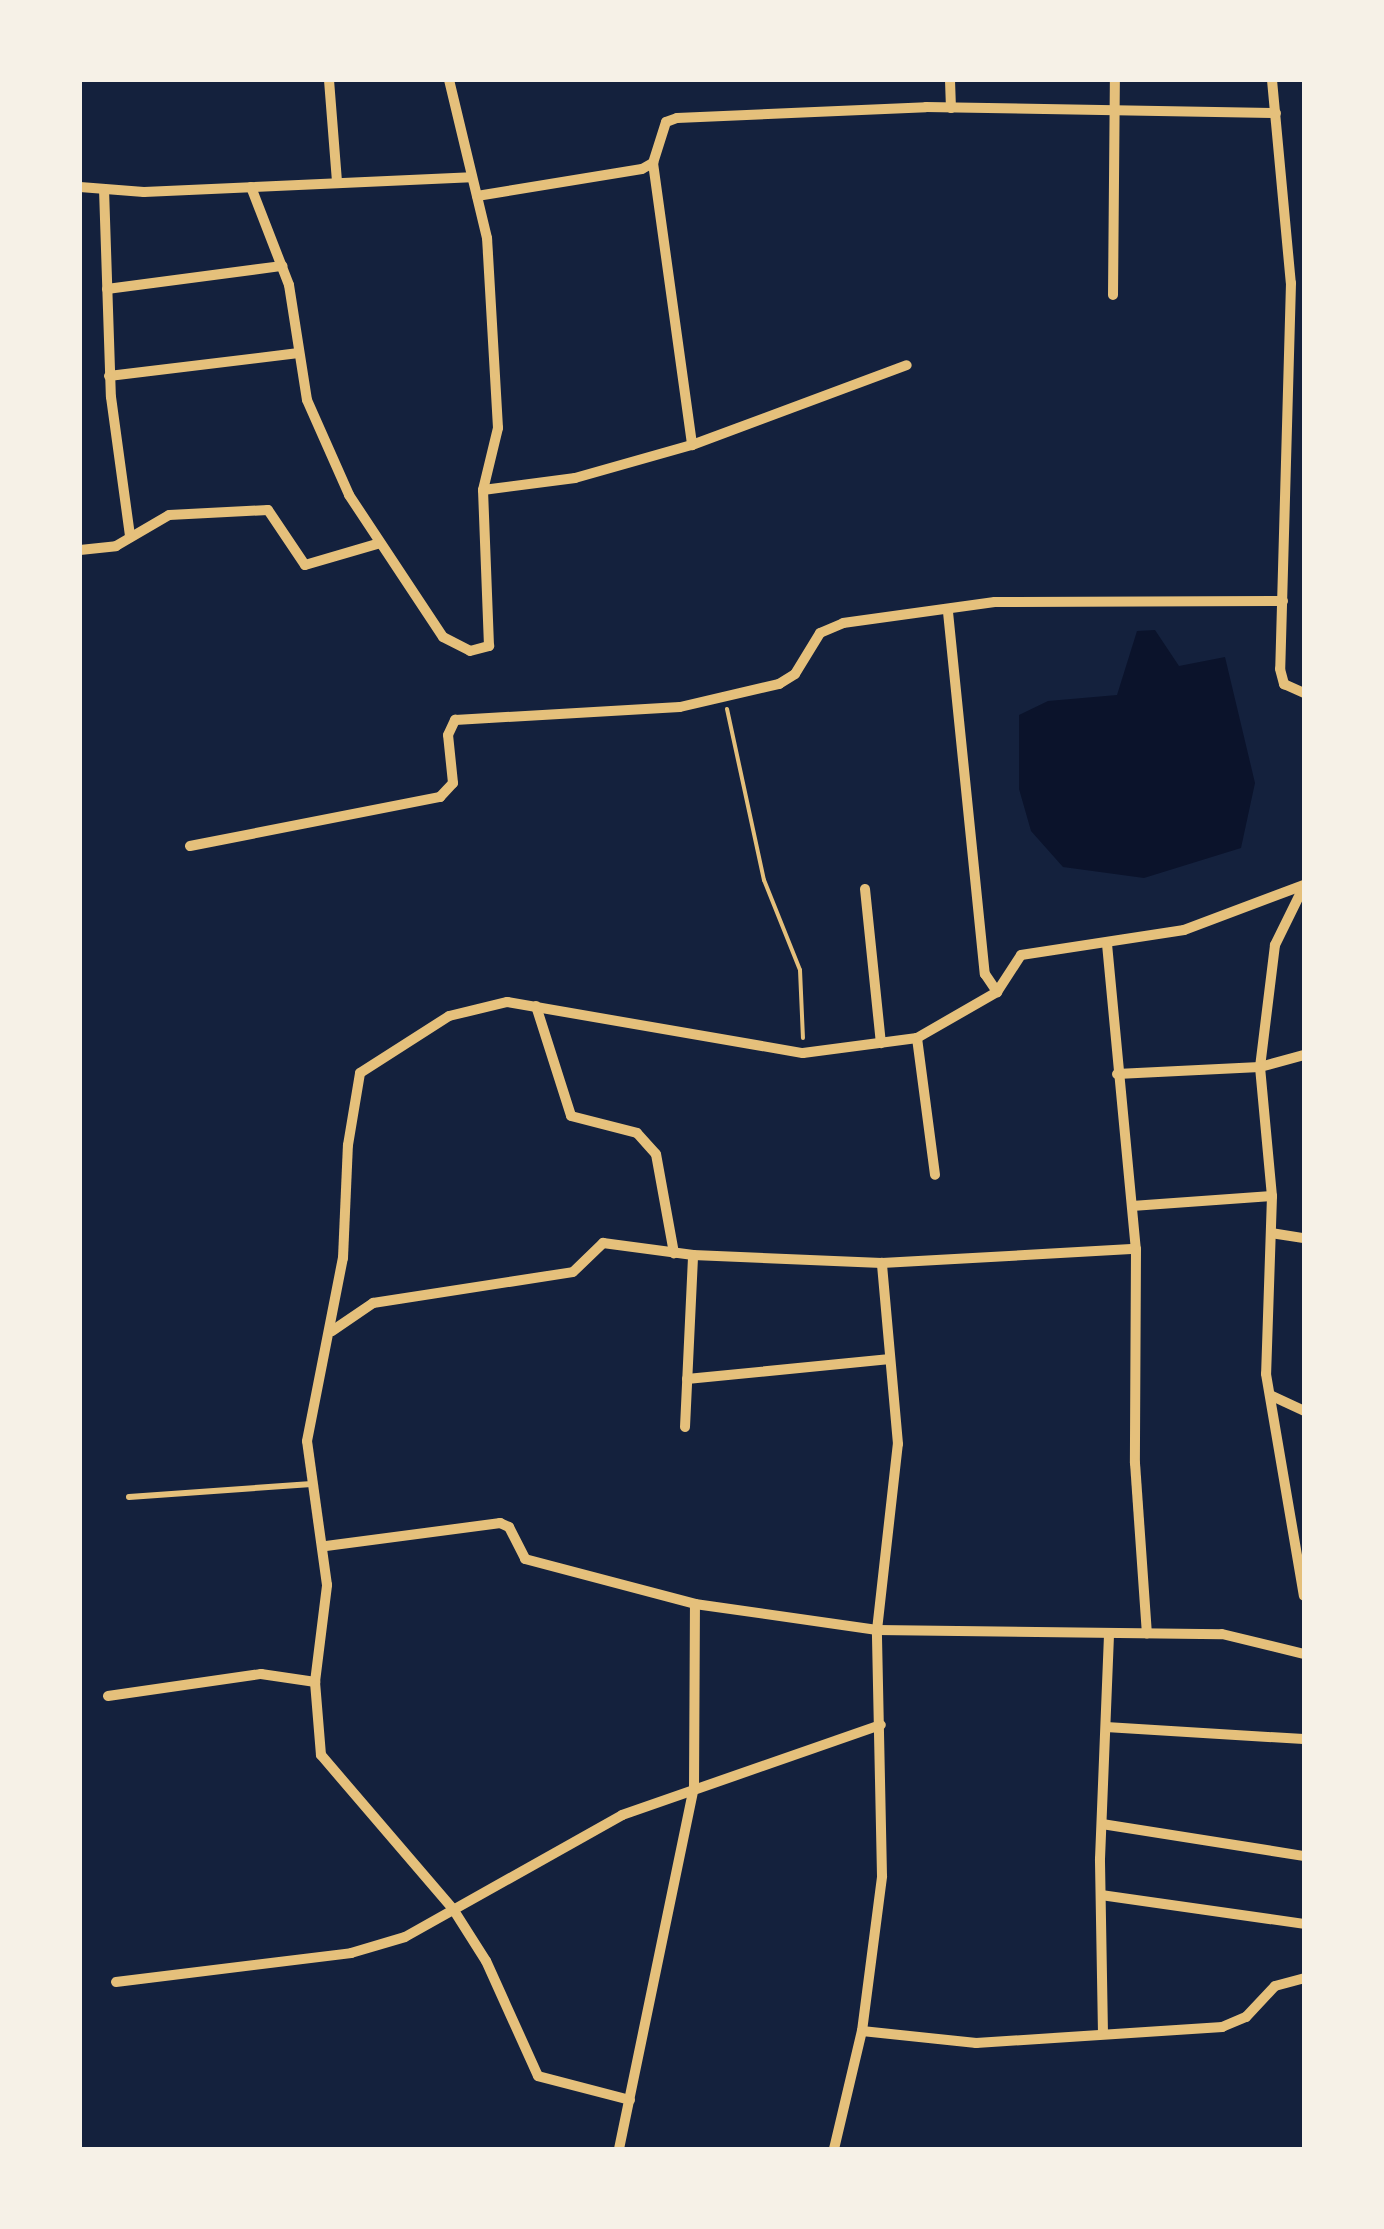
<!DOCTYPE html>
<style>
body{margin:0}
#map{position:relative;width:1384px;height:2229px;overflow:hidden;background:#14213d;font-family:"Titillium Web",sans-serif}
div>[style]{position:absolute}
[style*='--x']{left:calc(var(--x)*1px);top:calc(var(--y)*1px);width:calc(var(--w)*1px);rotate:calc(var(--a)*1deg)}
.water>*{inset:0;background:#0b132b}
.path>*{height:4px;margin:-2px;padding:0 2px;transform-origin:2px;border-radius:2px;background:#e5c07b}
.service>*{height:6px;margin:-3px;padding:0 3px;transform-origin:3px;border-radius:3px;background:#e5c07b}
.minor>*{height:10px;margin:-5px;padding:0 5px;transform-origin:5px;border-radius:5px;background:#e5c07b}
span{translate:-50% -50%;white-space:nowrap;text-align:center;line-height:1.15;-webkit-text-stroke:8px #f6f1e7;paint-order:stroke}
.frame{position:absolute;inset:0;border:82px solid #f6f1e7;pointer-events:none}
</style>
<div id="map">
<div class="water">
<i style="clip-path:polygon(1155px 630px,1179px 666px,1225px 657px,1255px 783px,1241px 848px,1144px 878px,1063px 867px,1031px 831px,1019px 789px,1019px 715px,1048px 701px,1117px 695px,1137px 631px)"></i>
</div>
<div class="path">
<i style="--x:727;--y:709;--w:175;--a:77.8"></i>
<i style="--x:764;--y:880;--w:97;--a:68.2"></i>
<i style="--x:800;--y:970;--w:68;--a:87.5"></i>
</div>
<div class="service">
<i style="--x:129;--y:1497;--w:183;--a:-4.1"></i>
</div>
<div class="minor">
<i style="--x:329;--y:80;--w:102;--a:85.5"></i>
<i style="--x:950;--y:80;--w:28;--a:88"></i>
<i style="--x:1272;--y:80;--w:204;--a:84.7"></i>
<i style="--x:1291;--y:283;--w:386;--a:91.6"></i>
<i style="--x:1280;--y:669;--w:16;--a:75"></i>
<i style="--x:1284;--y:684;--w:22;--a:24"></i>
<i style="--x:653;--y:163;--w:285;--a:82.1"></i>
<i style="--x:80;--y:187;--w:64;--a:4.5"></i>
<i style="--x:144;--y:192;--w:327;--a:-2.6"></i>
<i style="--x:251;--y:187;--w:105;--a:68.8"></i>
<i style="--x:289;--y:285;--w:116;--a:81.1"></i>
<i style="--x:307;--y:400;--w:104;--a:66.1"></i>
<i style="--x:349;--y:495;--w:170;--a:56.5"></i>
<i style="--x:443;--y:637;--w:30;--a:27"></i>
<i style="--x:470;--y:651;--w:20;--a:-15"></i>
<i style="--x:489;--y:646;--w:156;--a:-92.2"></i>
<i style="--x:483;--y:490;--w:64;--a:-76.4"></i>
<i style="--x:498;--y:428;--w:190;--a:-93.3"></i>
<i style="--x:487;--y:238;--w:163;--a:-103.5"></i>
<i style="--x:104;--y:189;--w:208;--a:88.1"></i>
<i style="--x:111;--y:397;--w:140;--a:82.2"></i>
<i style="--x:477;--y:196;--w:167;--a:-9.3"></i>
<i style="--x:642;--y:169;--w:13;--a:-29"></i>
<i style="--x:653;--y:163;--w:43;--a:-72.4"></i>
<i style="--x:666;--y:122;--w:12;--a:-20"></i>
<i style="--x:677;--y:118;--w:249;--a:-2.5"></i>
<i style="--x:926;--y:107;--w:350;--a:1"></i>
<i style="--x:107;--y:289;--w:177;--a:-7.5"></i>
<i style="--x:1113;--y:295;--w:215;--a:-89.5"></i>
<i style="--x:109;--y:376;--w:191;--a:-6.9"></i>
<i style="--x:483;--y:490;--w:93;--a:-7.4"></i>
<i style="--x:575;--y:478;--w:122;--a:-15.8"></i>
<i style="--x:692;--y:445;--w:229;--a:-20.4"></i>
<i style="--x:80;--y:550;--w:36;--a:-6"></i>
<i style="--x:116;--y:546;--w:61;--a:-30.3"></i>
<i style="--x:169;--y:515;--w:99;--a:-2.9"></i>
<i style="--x:268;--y:510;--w:66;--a:56.1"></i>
<i style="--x:305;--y:565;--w:78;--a:-16.3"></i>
<i style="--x:948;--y:612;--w:364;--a:84.2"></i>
<i style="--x:985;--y:974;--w:22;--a:56"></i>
<i style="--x:190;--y:846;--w:255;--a:-11.1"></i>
<i style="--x:440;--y:797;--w:19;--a:-47"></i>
<i style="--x:453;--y:783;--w:48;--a:-95.9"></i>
<i style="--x:448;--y:735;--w:17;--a:-65"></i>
<i style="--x:455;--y:720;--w:225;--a:-3.3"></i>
<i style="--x:680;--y:707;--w:102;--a:-13.1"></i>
<i style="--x:779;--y:684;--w:19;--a:-32"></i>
<i style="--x:795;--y:674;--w:48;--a:-58.6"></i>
<i style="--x:820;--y:633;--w:25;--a:-23"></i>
<i style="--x:843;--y:623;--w:153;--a:-7.9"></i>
<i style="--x:995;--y:602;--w:288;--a:-0.2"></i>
<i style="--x:1304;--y:886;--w:66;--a:116.2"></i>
<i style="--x:1275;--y:945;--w:123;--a:97"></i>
<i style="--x:1260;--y:1067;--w:130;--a:84.7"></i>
<i style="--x:1272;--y:1196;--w:178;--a:91.9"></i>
<i style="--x:1266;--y:1374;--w:225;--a:80.3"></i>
<i style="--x:865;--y:889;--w:155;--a:84.1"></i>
<i style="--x:1107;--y:944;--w:306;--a:84.6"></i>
<i style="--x:1136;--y:1249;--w:214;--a:90.3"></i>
<i style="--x:1135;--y:1463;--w:171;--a:86"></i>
<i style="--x:536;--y:1006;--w:115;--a:72.3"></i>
<i style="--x:571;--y:1116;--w:68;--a:14.4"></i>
<i style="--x:637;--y:1133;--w:28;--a:48"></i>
<i style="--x:656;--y:1154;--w:101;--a:79.7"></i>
<i style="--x:917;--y:1038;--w:138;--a:82.5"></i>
<i style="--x:1117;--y:1074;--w:143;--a:-2.8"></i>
<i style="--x:1260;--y:1067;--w:46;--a:-15.3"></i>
<i style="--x:1132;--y:1206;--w:140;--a:-4.1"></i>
<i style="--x:1271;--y:1233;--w:33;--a:9"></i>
<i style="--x:332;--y:1331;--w:50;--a:-34.3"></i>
<i style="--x:373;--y:1303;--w:202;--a:-8.8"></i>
<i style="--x:573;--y:1272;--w:42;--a:-44"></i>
<i style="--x:603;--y:1243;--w:91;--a:7.6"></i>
<i style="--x:693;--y:1255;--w:189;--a:2.4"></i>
<i style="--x:882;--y:1263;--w:254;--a:-3.2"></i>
<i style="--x:687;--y:1379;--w:204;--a:-5.6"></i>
<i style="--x:1270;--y:1395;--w:38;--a:25"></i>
<i style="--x:685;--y:1427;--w:172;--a:-87.3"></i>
<i style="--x:326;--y:1546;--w:176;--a:-7.5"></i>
<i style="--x:500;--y:1523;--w:10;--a:24"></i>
<i style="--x:509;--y:1527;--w:36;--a:63"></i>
<i style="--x:525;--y:1559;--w:176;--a:14.8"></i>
<i style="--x:695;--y:1604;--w:184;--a:8.1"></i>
<i style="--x:877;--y:1630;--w:345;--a:0.7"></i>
<i style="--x:1222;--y:1634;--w:84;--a:13.7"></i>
<i style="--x:108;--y:1696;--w:155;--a:-8.2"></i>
<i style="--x:261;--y:1674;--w:55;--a:8.4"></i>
<i style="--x:1106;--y:1727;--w:198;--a:3.5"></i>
<i style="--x:1102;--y:1824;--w:205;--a:9"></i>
<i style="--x:1101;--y:1895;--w:205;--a:8.1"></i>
<i style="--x:116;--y:1982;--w:237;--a:-7"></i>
<i style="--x:351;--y:1953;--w:56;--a:-16.5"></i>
<i style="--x:405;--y:1937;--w:249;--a:-29.3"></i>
<i style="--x:622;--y:1815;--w:274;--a:-19.2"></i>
<i style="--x:862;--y:2031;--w:115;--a:6"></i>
<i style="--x:976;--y:2043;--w:247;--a:-3.7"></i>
<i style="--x:1222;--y:2027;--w:26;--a:-23"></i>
<i style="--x:1246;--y:2017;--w:42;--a:-46.9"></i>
<i style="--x:1275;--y:1986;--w:30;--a:-15"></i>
<i style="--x:1103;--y:2034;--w:175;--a:-91"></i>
<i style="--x:1100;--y:1859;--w:224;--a:-87.7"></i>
<i style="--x:630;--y:2100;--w:95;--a:-165.4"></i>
<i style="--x:538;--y:2076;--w:126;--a:-114.3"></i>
<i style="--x:486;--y:1961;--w:62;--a:-122.4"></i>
<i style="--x:453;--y:1909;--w:203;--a:-130.6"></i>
<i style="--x:321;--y:1755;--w:73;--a:-94.7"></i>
<i style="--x:315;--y:1682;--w:98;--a:-82.9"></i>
<i style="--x:327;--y:1585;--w:145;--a:-97.9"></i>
<i style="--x:307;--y:1441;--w:187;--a:-78.9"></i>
<i style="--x:343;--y:1258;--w:113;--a:-87.5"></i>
<i style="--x:348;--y:1145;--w:73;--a:-80.5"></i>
<i style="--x:360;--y:1073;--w:106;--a:-32.6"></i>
<i style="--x:449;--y:1016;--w:60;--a:-13.6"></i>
<i style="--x:507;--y:1002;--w:300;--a:9.8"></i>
<i style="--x:803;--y:1053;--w:115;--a:-7.5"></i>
<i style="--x:917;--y:1038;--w:92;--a:-29.9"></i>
<i style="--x:997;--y:992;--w:44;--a:-57"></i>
<i style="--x:1021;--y:955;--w:165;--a:-8.7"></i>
<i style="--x:1184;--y:930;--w:128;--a:-20.6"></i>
<i style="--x:619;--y:2149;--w:369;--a:-78.3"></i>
<i style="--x:694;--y:1788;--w:184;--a:-89.7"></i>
<i style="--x:834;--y:2149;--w:121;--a:-76.7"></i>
<i style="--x:862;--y:2031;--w:156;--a:-82.6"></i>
<i style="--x:882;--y:1876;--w:246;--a:-91.2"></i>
<i style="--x:877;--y:1630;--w:187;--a:-83.6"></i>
<i style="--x:898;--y:1444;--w:182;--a:-95.1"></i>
</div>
<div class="frame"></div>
</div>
